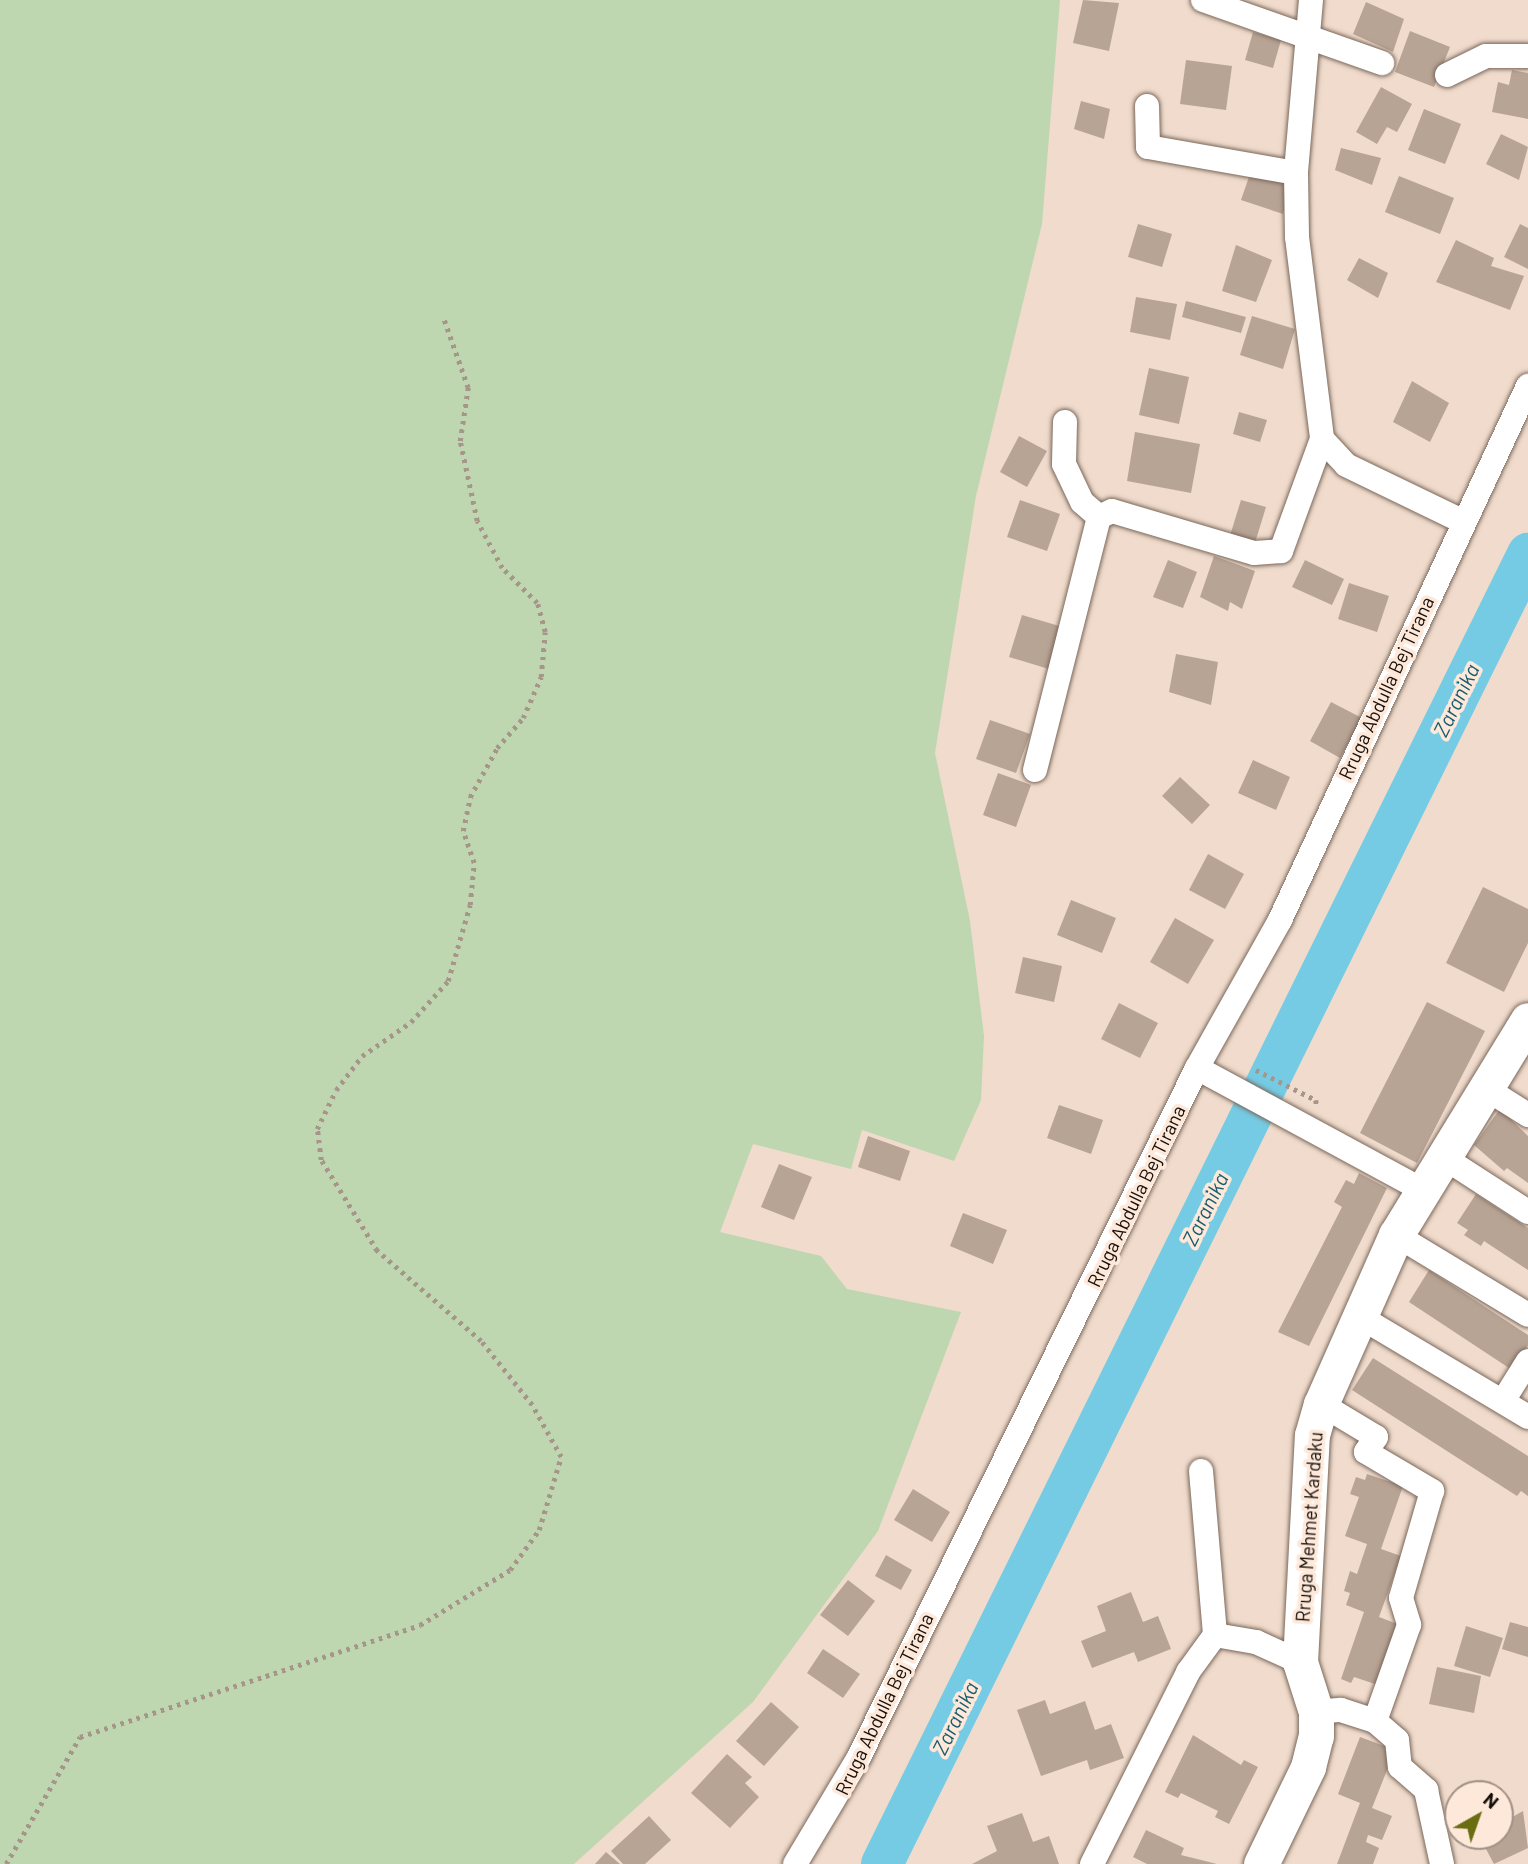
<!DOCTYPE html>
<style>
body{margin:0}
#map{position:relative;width:1528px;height:1864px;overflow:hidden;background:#f0dbcc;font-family:Barlow,sans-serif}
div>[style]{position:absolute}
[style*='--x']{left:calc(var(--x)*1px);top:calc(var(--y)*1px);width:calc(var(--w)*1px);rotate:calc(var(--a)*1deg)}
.green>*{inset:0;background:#bed7b1}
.river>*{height:42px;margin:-21px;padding:0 21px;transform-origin:21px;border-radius:21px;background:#75cbe4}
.building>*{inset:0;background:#b8a495}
.path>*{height:4.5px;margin-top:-2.25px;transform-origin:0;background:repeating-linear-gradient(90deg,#a6968a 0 3.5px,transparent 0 8.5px)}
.roads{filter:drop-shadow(0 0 2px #7a685b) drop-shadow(0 0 2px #7a685b)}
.street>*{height:24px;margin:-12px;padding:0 12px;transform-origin:12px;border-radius:12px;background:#fff}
.secondary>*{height:35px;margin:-17.5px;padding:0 17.5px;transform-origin:17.5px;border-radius:17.5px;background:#fff}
span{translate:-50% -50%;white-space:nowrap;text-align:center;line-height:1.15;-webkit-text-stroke:7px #fde8d9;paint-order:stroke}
.street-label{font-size:19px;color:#160f0a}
.water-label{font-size:21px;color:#165c6e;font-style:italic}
.north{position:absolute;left:1444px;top:1780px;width:70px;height:70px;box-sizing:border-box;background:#fde8d9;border:2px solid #a19186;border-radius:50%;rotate:40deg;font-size:19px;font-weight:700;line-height:28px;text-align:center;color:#160f0a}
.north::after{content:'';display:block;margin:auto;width:24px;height:32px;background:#6a6d11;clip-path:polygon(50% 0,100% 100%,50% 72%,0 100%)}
</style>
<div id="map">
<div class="green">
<i style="clip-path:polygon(0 0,1060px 0,1042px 224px,976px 496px,935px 753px,970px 921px,984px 1036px,981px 1100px,954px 1161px,862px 1130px,851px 1169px,753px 1144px,720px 1232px,821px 1256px,847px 1289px,961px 1312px,878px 1531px,753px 1702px,574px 1864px,0 1864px)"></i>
</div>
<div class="river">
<i style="--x:882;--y:1864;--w:1461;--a:-63.75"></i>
</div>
<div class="building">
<i style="clip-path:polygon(1083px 0,1119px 3px,1109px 51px,1073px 43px)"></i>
<i style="clip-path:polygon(1366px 2px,1404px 19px,1393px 52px,1353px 34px)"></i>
<i style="clip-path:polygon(1410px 31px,1450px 47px,1434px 87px,1395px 72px)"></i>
<i style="clip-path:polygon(1253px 32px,1281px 40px,1273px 68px,1245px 60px)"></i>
<i style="clip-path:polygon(1186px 60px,1232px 66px,1226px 110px,1180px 104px)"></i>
<i style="clip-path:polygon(1512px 70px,1528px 73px,1528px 119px,1492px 112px,1498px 82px,1509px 85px)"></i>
<i style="clip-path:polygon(1381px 87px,1412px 104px,1397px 132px,1387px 127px,1377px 144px,1356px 132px)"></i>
<i style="clip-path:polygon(1081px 101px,1110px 109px,1104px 139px,1074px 129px)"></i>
<i style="clip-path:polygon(1424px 109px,1461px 124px,1445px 164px,1408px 150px)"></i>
<i style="clip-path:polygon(1501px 134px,1528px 147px,1519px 180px,1486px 164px)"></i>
<i style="clip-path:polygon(1341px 148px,1381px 158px,1372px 185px,1335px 170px)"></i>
<i style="clip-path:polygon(1250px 174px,1290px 184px,1283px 214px,1241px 200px)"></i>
<i style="clip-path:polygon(1399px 176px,1454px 198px,1440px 234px,1385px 212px)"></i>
<i style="clip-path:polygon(1138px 224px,1172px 234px,1162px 267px,1128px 257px)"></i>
<i style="clip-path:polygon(1520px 224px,1528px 228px,1528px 269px,1504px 257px)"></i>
<i style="clip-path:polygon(1456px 240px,1494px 258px,1491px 266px,1524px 276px,1510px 310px,1436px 282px)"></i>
<i style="clip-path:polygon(1236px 245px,1272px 260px,1256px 302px,1222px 291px)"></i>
<i style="clip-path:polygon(1359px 258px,1388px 273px,1378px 298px,1347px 280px)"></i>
<i style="clip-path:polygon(1136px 297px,1177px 304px,1170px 340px,1130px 332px)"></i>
<i style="clip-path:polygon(1186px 301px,1246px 317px,1241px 333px,1182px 317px)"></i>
<i style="clip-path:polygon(1252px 316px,1295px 329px,1283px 369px,1240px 355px)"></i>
<i style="clip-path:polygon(1149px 368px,1189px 377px,1179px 424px,1139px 415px)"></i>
<i style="clip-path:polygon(1412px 381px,1449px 403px,1430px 442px,1393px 422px)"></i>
<i style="clip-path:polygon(1239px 412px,1267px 420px,1260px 442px,1233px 434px)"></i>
<i style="clip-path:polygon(1135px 432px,1200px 444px,1191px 493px,1127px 481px)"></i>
<i style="clip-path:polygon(1019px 436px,1047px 451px,1027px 487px,1000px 472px)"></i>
<i style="clip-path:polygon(1020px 500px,1060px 514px,1047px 551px,1007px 537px)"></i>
<i style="clip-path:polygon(1241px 500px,1266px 507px,1254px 546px,1229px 539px)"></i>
<i style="clip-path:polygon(1214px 556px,1255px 571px,1242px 609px,1230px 602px,1228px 611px,1200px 597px)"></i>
<i style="clip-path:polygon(1168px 560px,1197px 572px,1183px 608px,1153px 597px)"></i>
<i style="clip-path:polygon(1305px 560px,1344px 579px,1332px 605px,1292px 587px)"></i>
<i style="clip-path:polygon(1349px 583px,1389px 596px,1377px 632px,1338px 619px)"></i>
<i style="clip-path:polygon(1022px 615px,1066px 628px,1052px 670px,1009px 657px)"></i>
<i style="clip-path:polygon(1176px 654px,1218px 662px,1211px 705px,1169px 692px)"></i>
<i style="clip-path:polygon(1331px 702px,1362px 718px,1340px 758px,1310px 741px)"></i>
<i style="clip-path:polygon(990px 720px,1030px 734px,1016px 773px,976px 759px)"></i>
<i style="clip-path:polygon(1253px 760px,1290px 777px,1276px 810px,1238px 793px)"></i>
<i style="clip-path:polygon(998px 773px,1031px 785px,1016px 827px,983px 815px)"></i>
<i style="clip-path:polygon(1180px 777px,1210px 805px,1192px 824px,1162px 796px)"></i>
<i style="clip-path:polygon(1208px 854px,1244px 874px,1225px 909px,1189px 890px)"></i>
<i style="clip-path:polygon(1483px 887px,1528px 909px,1528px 943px,1504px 992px,1446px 963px)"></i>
<i style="clip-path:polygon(1071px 900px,1116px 918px,1102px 953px,1057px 935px)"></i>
<i style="clip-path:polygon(1175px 918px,1214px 940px,1188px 984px,1150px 962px)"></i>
<i style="clip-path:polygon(1023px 957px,1062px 966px,1054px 1002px,1015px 993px)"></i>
<i style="clip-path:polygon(1427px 1002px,1485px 1031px,1417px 1163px,1360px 1133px)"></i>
<i style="clip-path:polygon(1119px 1003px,1158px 1023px,1140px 1058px,1101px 1039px)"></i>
<i style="clip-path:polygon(1059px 1105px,1103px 1120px,1091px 1154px,1047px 1138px)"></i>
<i style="clip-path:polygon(1500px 1109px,1528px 1136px,1528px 1183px,1507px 1168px,1504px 1171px,1474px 1145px)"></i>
<i style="clip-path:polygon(868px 1136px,910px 1151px,900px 1181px,858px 1167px)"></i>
<i style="clip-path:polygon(779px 1164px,812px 1177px,794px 1220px,761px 1207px)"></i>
<i style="clip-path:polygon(1359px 1173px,1387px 1188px,1309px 1346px,1278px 1332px,1342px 1207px,1334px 1202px,1346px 1180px,1354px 1184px)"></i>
<i style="clip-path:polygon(1476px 1194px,1528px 1228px,1528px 1270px,1484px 1241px,1481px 1246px,1464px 1235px,1468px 1230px,1457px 1223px)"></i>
<i style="clip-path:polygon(963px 1213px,1007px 1230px,993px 1264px,950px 1246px)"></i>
<i style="clip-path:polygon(1429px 1270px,1528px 1335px,1528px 1345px,1512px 1370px,1409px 1302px)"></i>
<i style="clip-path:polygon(1373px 1358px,1528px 1456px,1528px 1496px,1521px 1491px,1517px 1496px,1352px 1390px)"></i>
<i style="clip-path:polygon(1367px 1474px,1403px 1486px,1381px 1549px,1401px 1556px,1379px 1617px,1400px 1625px,1378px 1685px,1354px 1677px,1351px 1683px,1341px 1679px,1364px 1612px,1346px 1605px,1350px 1593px,1344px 1591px,1350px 1571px,1357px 1574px,1367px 1544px,1345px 1536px,1359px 1497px,1350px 1494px,1356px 1477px,1365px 1480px)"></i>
<i style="clip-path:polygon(913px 1489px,950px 1512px,932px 1542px,894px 1520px)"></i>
<i style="clip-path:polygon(886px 1555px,912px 1570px,901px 1590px,875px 1576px)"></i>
<i style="clip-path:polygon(848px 1580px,875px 1601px,848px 1636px,820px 1615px)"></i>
<i style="clip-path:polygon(1131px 1592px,1143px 1622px,1158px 1616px,1171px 1649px,1138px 1662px,1134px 1652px,1092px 1668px,1081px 1641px,1106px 1631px,1097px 1606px)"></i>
<i style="clip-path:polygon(1510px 1622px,1528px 1627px,1528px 1657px,1502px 1649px)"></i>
<i style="clip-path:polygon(1466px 1626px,1503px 1638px,1490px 1677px,1454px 1666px)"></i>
<i style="clip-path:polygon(823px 1649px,860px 1674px,843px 1698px,807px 1673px)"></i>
<i style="clip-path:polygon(1437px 1667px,1481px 1676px,1474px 1713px,1429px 1704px)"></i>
<i style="clip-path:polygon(1045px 1700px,1050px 1714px,1085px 1701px,1095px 1730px,1111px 1724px,1124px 1758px,1090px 1770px,1087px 1760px,1041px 1776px,1017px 1710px)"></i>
<i style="clip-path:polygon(771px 1702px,799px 1727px,764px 1766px,736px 1741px)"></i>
<i style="clip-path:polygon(1193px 1735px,1241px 1765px,1244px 1760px,1258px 1767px,1229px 1824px,1215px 1817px,1218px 1811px,1181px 1793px,1178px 1798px,1165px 1792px)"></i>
<i style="clip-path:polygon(1360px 1737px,1395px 1750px,1372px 1808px,1392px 1816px,1382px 1840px,1368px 1835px,1366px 1842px,1379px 1848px,1373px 1864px,1337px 1864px,1360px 1803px,1338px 1794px)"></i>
<i style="clip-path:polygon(727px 1754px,752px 1777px,745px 1783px,759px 1797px,730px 1828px,691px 1793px)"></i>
<i style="clip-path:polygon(1523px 1811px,1528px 1848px,1494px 1864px,1479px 1836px,1500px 1836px,1500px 1824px)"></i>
<i style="clip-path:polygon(1022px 1813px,1033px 1842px,1049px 1836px,1059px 1864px,972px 1864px,997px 1851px,987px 1826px)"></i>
<i style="clip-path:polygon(649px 1816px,671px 1840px,645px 1864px,623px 1864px,611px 1851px)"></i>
<i style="clip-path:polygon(1146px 1830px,1184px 1848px,1181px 1855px,1217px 1864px,1147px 1864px,1133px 1857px)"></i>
<i style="clip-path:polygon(606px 1852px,620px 1864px,595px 1864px)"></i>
</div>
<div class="path">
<i style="--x:1256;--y:1070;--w:67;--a:26.6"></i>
<i style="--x:1316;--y:1100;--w:8;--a:83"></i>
<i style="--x:6;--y:1864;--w:147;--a:-59.8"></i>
<i style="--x:80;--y:1737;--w:358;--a:-18.2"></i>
<i style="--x:420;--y:1625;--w:105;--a:-31.4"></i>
<i style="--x:510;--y:1570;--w:49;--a:-54.1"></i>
<i style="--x:539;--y:1530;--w:76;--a:-73.2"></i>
<i style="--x:561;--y:1457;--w:60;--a:-119.1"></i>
<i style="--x:532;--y:1405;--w:82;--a:-128.6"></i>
<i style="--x:481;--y:1341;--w:138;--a:-139.1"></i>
<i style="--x:377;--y:1251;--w:107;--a:-121.6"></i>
<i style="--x:321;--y:1160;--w:31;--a:-97"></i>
<i style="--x:317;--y:1129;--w:43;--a:-64"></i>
<i style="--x:336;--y:1090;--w:43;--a:-52.6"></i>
<i style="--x:362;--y:1056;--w:60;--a:-34.8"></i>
<i style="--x:411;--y:1022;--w:55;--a:-47.9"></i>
<i style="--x:448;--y:981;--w:79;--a:-73.9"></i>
<i style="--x:470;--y:905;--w:42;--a:-84.6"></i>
<i style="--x:474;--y:863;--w:34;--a:-109"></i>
<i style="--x:463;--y:831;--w:35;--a:-78"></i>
<i style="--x:470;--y:797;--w:56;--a:-61.1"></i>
<i style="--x:497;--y:748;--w:40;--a:-49"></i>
<i style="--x:523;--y:718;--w:45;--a:-66.3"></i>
<i style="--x:541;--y:677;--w:45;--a:-84.9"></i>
<i style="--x:545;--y:632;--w:30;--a:-105"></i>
<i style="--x:537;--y:603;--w:49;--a:-135"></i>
<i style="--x:502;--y:568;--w:53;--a:-118"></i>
<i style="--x:477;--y:521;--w:82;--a:-102"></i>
<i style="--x:460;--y:441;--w:54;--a:-81.4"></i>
<i style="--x:468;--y:388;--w:75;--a:-109.4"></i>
</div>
<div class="roads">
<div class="street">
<i style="--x:1203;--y:0;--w:190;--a:19.4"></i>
<i style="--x:1311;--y:0;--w:174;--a:95"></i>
<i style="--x:1296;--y:173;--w:64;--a:89.1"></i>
<i style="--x:1297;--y:237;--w:204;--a:82.9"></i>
<i style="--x:1322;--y:439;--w:35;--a:47"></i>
<i style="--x:1346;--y:465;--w:129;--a:25.8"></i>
<i style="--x:1447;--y:75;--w:43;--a:-26"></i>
<i style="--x:1486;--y:56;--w:42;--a:0"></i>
<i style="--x:1147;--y:106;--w:41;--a:88.6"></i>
<i style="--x:1148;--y:147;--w:150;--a:10"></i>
<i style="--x:1065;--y:422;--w:42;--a:91.4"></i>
<i style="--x:1064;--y:464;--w:42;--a:64.7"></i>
<i style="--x:1082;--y:502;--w:23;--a:41"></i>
<i style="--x:1035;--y:770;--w:261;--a:-75.8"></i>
<i style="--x:1099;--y:517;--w:14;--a:-25"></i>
<i style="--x:1112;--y:511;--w:148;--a:16.5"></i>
<i style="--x:1254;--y:553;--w:27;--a:-4"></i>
<i style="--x:1281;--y:551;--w:119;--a:-69.9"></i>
<i style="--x:1197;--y:1068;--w:257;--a:28.4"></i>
<i style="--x:1485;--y:1088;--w:51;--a:32.1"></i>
<i style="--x:1443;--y:1157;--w:101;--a:32.9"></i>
<i style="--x:1396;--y:1235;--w:154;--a:31.2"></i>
<i style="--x:1357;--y:1315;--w:199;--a:30.8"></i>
<i style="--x:1503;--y:1401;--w:47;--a:-58"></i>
<i style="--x:1321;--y:1404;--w:64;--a:31"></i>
<i style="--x:1376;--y:1437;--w:18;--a:124"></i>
<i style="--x:1366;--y:1452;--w:77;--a:30.6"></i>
<i style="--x:1432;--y:1491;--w:111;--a:106.2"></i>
<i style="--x:1401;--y:1598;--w:28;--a:73"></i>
<i style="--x:1409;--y:1625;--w:102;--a:109.5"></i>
<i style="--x:1375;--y:1721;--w:29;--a:41"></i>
<i style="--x:1397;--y:1740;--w:27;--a:84"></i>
<i style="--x:1400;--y:1767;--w:35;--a:41"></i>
<i style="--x:1426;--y:1790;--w:76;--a:77.8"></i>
<i style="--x:1201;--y:1471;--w:165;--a:85.1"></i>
<i style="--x:1316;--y:1712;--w:25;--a:-5"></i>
<i style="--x:1341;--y:1710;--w:36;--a:18"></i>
<i style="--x:795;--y:1864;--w:125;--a:-59.1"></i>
<i style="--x:859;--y:1757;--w:767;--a:-63.87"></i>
<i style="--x:1197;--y:1068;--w:170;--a:-60.7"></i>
<i style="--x:1280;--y:920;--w:589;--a:-65.09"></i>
<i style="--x:1092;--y:1864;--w:215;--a:-63.4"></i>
<i style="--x:1188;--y:1672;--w:46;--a:-53.9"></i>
<i style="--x:1215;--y:1635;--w:42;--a:9.7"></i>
<i style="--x:1256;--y:1642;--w:48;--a:24.4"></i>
</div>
<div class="secondary">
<i style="--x:1261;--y:1864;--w:108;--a:-64.1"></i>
<i style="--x:1308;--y:1767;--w:32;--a:-76"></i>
<i style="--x:1316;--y:1736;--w:24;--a:-90"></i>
<i style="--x:1316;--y:1712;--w:52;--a:-107.7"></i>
<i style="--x:1300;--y:1662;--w:227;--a:-87"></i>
<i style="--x:1312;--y:1435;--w:32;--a:-74"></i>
<i style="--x:1321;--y:1404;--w:185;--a:-66.1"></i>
<i style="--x:1396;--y:1235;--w:252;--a:-58.5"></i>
</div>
</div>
<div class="street-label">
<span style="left:1386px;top:688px;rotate:-65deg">Rruga Abdulla Bej Tirana</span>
<span style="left:1136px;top:1196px;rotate:-64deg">Rruga Abdulla Bej Tirana</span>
<span style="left:1309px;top:1527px;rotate:-86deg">Rruga Mehmet Kardaku</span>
<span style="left:884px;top:1704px;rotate:-64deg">Rruga Abdulla Bej Tirana</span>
</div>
<div class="water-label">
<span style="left:1456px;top:700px;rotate:-64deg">Zaranika</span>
<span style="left:1205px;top:1209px;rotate:-64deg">Zaranika</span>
<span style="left:955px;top:1718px;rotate:-64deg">Zaranika</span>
</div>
<div class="north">N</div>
</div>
